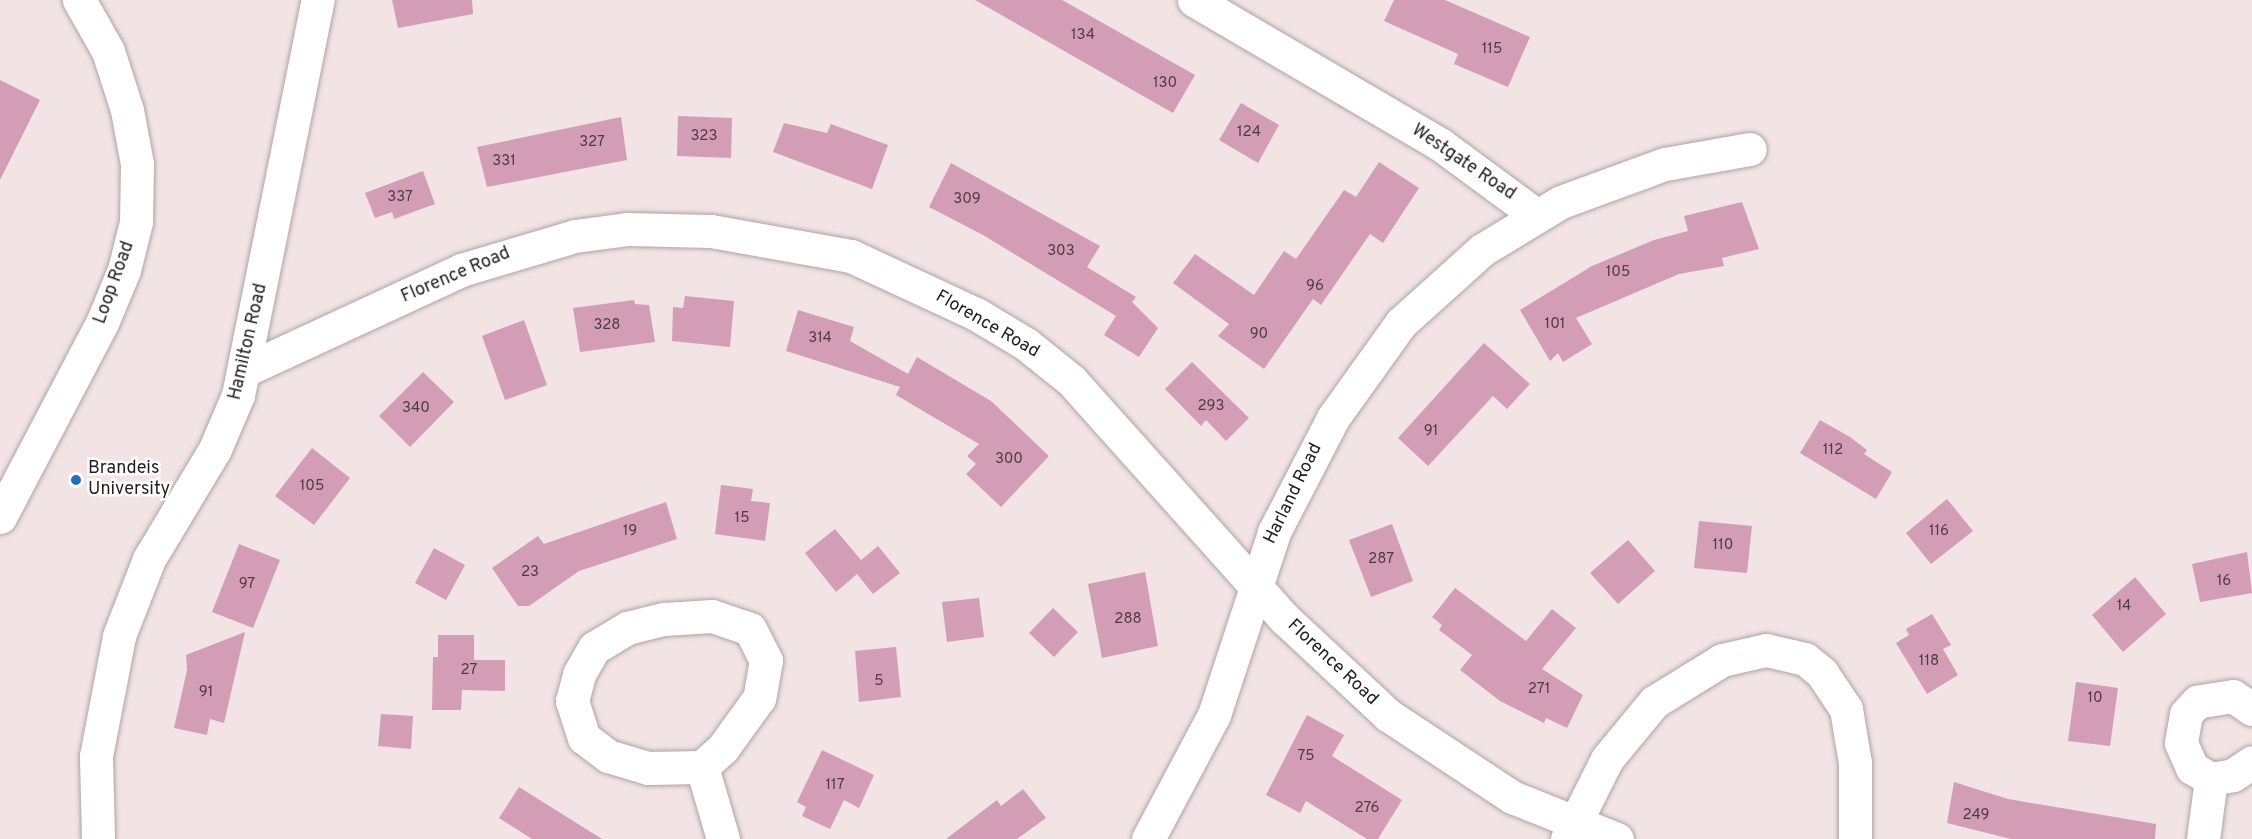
<!DOCTYPE html>
<style>
body{margin:0}
#map{position:relative;width:2252px;height:839px;overflow:hidden;background:#f2e3e4;font-family:Overpass,sans-serif}
div>[style]{position:absolute}
[style*='--x']{left:calc(var(--x)*1px);top:calc(var(--y)*1px);width:calc(var(--w)*1px);rotate:calc(var(--a)*1deg)}
.building>*{inset:0;background:#d49db6}
.roads{filter:drop-shadow(0 0 2px #b1a3a4) drop-shadow(0 0 2px #b1a3a4)}
.minor>*{height:33px;margin:-16.5px;padding:0 16.5px;transform-origin:16.5px;border-radius:16.5px;background:#fff}
.dots>*{width:16px;height:16px;translate:-50% -50%;box-sizing:border-box;border:3px solid #fff;border-radius:50%}
span{translate:-50% -50%;white-space:nowrap;text-align:center;line-height:1.15;-webkit-text-stroke:5px #fff;paint-order:stroke}
.number-label{font-size:15px;color:#4e3c43}
.number-label span{-webkit-text-stroke-width:0}
.street-label{font-size:18px;color:#221c1d}
.poi-label{font-size:18px;color:#221c1d}
.left{translate:0 -50%;text-align:left}
</style>
<div id="map">
<div class="building">
<i style="clip-path:polygon(392px 0,472px 0,473px 14px,398px 28px)"></i>
<i style="clip-path:polygon(975px 0,1062px 0,1195px 75px,1173px 113px)"></i>
<i style="clip-path:polygon(1394px 0,1445px 0,1530px 37px,1508px 87px,1454px 64px,1458px 54px,1384px 21px)"></i>
<i style="clip-path:polygon(0 80px,40px 100px,0 180px)"></i>
<i style="clip-path:polygon(1241px 103px,1279px 125px,1258px 163px,1219px 140px)"></i>
<i style="clip-path:polygon(678px 116px,732px 118px,731px 158px,677px 156px)"></i>
<i style="clip-path:polygon(621px 117px,627px 160px,487px 187px,477px 147px)"></i>
<i style="clip-path:polygon(784px 123px,827px 133px,831px 124px,888px 145px,872px 189px,773px 152px)"></i>
<i style="clip-path:polygon(1379px 162px,1419px 188px,1383px 243px,1370px 234px,1321px 305px,1313px 299px,1264px 369px,1218px 336px,1229px 324px,1173px 283px,1195px 254px,1254px 295px,1284px 251px,1296px 259px,1344px 190px,1356px 197px)"></i>
<i style="clip-path:polygon(951px 163px,1100px 246px,1087px 267px,1136px 297px,1132px 302px,1158px 328px,1139px 357px,1104px 335px,1116px 316px,983px 235px,929px 207px)"></i>
<i style="clip-path:polygon(423px 171px,435px 204px,394px 219px,392px 212px,375px 218px,365px 193px)"></i>
<i style="clip-path:polygon(1742px 202px,1759px 249px,1722px 258px,1724px 266px,1679px 274px,1576px 318px,1592px 344px,1563px 362px,1558px 353px,1550px 361px,1520px 310px,1592px 266px,1654px 240px,1688px 231px,1684px 216px)"></i>
<i style="clip-path:polygon(685px 296px,734px 301px,730px 347px,672px 341px,673px 307px,683px 308px)"></i>
<i style="clip-path:polygon(634px 300px,635px 304px,649px 305px,655px 342px,580px 352px,573px 308px)"></i>
<i style="clip-path:polygon(798px 310px,854px 327px,850px 341px,908px 374px,917px 357px,991px 401px,1049px 456px,1001px 507px,966px 474px,976px 464px,967px 456px,979px 444px,896px 395px,900px 387px,786px 351px)"></i>
<i style="clip-path:polygon(524px 320px,547px 385px,505px 400px,482px 336px)"></i>
<i style="clip-path:polygon(1484px 343px,1530px 384px,1507px 409px,1493px 396px,1428px 466px,1398px 438px)"></i>
<i style="clip-path:polygon(1192px 362px,1249px 418px,1226px 441px,1206px 420px,1201px 426px,1165px 389px)"></i>
<i style="clip-path:polygon(423px 372px,454px 402px,410px 447px,379px 416px)"></i>
<i style="clip-path:polygon(1820px 420px,1850px 437px,1867px 450px,1864px 454px,1892px 472px,1876px 499px,1800px 453px)"></i>
<i style="clip-path:polygon(312px 448px,350px 478px,314px 525px,275px 496px)"></i>
<i style="clip-path:polygon(721px 485px,753px 489px,751px 501px,770px 503px,765px 541px,715px 534px)"></i>
<i style="clip-path:polygon(1947px 499px,1973px 531px,1931px 564px,1906px 533px)"></i>
<i style="clip-path:polygon(666px 502px,677px 539px,579px 571px,529px 606px,518px 606px,492px 568px,538px 536px,544px 544px)"></i>
<i style="clip-path:polygon(1699px 521px,1752px 526px,1747px 573px,1694px 568px)"></i>
<i style="clip-path:polygon(1392px 524px,1413px 581px,1371px 597px,1349px 540px)"></i>
<i style="clip-path:polygon(835px 529px,861px 560px,878px 546px,900px 573px,873px 594px,857px 574px,836px 592px,805px 553px)"></i>
<i style="clip-path:polygon(1628px 540px,1655px 571px,1618px 604px,1590px 573px)"></i>
<i style="clip-path:polygon(239px 544px,280px 560px,253px 628px,212px 612px)"></i>
<i style="clip-path:polygon(434px 548px,465px 565px,446px 600px,415px 583px)"></i>
<i style="clip-path:polygon(2247px 552px,2252px 593px,2200px 602px,2192px 564px)"></i>
<i style="clip-path:polygon(1145px 572px,1158px 646px,1102px 658px,1088px 584px)"></i>
<i style="clip-path:polygon(2135px 577px,2166px 614px,2123px 652px,2092px 615px)"></i>
<i style="clip-path:polygon(1455px 588px,1526px 641px,1552px 609px,1576px 628px,1542px 669px,1583px 695px,1567px 728px,1546px 718px,1544px 723px,1500px 701px,1460px 670px,1472px 655px,1439px 630px,1442px 625px,1432px 617px)"></i>
<i style="clip-path:polygon(979px 598px,984px 637px,947px 642px,942px 602px)"></i>
<i style="clip-path:polygon(1053px 608px,1078px 632px,1054px 657px,1029px 633px)"></i>
<i style="clip-path:polygon(1932px 614px,1951px 645px,1943px 649px,1958px 675px,1927px 694px,1896px 643px,1909px 635px,1906px 629px)"></i>
<i style="clip-path:polygon(245px 632px,224px 723px,210px 719px,207px 735px,174px 728px,187px 670px,186px 655px)"></i>
<i style="clip-path:polygon(438px 635px,474px 635px,474px 660px,505px 660px,505px 691px,462px 690px,461px 710px,432px 710px,433px 657px,438px 657px)"></i>
<i style="clip-path:polygon(896px 647px,901px 697px,859px 702px,855px 651px)"></i>
<i style="clip-path:polygon(2076px 682px,2118px 688px,2110px 746px,2068px 741px)"></i>
<i style="clip-path:polygon(381px 714px,413px 716px,411px 749px,378px 746px)"></i>
<i style="clip-path:polygon(1307px 715px,1344px 735px,1332px 756px,1402px 800px,1378px 839px,1367px 839px,1306px 801px,1300px 813px,1266px 795px)"></i>
<i style="clip-path:polygon(822px 750px,874px 775px,859px 808px,844px 800px,830px 829px,802px 816px,806px 807px,797px 802px)"></i>
<i style="clip-path:polygon(1954px 782px,2008px 799px,2156px 824px,2155px 839px,2011px 839px,1947px 823px)"></i>
<i style="clip-path:polygon(519px 787px,602px 839px,532px 839px,499px 818px)"></i>
<i style="clip-path:polygon(1023px 789px,1046px 818px,1017px 839px,946px 839px,997px 800px,1001px 806px)"></i>
</div>
<div class="roads">
<div class="minor">
<i style="--x:1194;--y:0;--w:286;--a:30.4"></i>
<i style="--x:1441;--y:145;--w:118;--a:36.4"></i>
<i style="--x:245;--y:370;--w:238;--a:-24.8"></i>
<i style="--x:461;--y:270;--w:119;--a:-16.6"></i>
<i style="--x:575;--y:236;--w:52;--a:-7.7"></i>
<i style="--x:627;--y:229;--w:84;--a:1.4"></i>
<i style="--x:711;--y:231;--w:142;--a:10.1"></i>
<i style="--x:851;--y:256;--w:138;--a:24.9"></i>
<i style="--x:976;--y:314;--w:58;--a:31"></i>
<i style="--x:1026;--y:344;--w:58;--a:38.7"></i>
<i style="--x:1071;--y:380;--w:321;--a:48.2"></i>
<i style="--x:1285;--y:619;--w:141;--a:43"></i>
<i style="--x:1388;--y:715;--w:149;--a:33.5"></i>
<i style="--x:1512;--y:797;--w:113;--a:21.8"></i>
<i style="--x:0;--y:517;--w:219;--a:-62.3"></i>
<i style="--x:102;--y:323;--w:57;--a:-67.5"></i>
<i style="--x:124;--y:270;--w:49;--a:-76"></i>
<i style="--x:136;--y:222;--w:58;--a:-89"></i>
<i style="--x:137;--y:164;--w:55;--a:-100.5"></i>
<i style="--x:127;--y:110;--w:62;--a:-107.9"></i>
<i style="--x:108;--y:51;--w:59;--a:-119.6"></i>
<i style="--x:712;--y:616;--w:40;--a:18.9"></i>
<i style="--x:750;--y:629;--w:35;--a:63"></i>
<i style="--x:766;--y:660;--w:39;--a:100"></i>
<i style="--x:759;--y:698;--w:62;--a:125.8"></i>
<i style="--x:723;--y:748;--w:28;--a:138"></i>
<i style="--x:702;--y:767;--w:54;--a:178.9"></i>
<i style="--x:648;--y:768;--w:42;--a:-163.3"></i>
<i style="--x:608;--y:756;--w:30;--a:-143"></i>
<i style="--x:584;--y:738;--w:39;--a:-108"></i>
<i style="--x:572;--y:701;--w:28;--a:-75"></i>
<i style="--x:579;--y:674;--w:30;--a:-60"></i>
<i style="--x:594;--y:648;--w:39;--a:-31"></i>
<i style="--x:627;--y:628;--w:38;--a:-14"></i>
<i style="--x:664;--y:619;--w:48;--a:-3.6"></i>
<i style="--x:2252;--y:709;--w:23;--a:-146"></i>
<i style="--x:2233;--y:696;--w:36;--a:171"></i>
<i style="--x:2197;--y:702;--w:16;--a:133"></i>
<i style="--x:2186;--y:714;--w:29;--a:100"></i>
<i style="--x:2181;--y:743;--w:27;--a:66"></i>
<i style="--x:2192;--y:768;--w:22;--a:30"></i>
<i style="--x:2211;--y:779;--w:22;--a:-10"></i>
<i style="--x:2233;--y:775;--w:23;--a:-34"></i>
<i style="--x:702;--y:767;--w:75;--a:73.7"></i>
<i style="--x:98;--y:839;--w:83;--a:-91.4"></i>
<i style="--x:96;--y:756;--w:122;--a:-79.1"></i>
<i style="--x:119;--y:636;--w:83;--a:-68.7"></i>
<i style="--x:149;--y:559;--w:128;--a:-59"></i>
<i style="--x:215;--y:449;--w:59;--a:-66.9"></i>
<i style="--x:238;--y:395;--w:403;--a:-78.6"></i>
<i style="--x:1148;--y:839;--w:140;--a:-62"></i>
<i style="--x:1214;--y:715;--w:193;--a:-71.8"></i>
<i style="--x:1274;--y:532;--w:128;--a:-62.6"></i>
<i style="--x:1333;--y:418;--w:117;--a:-54.4"></i>
<i style="--x:1401;--y:323;--w:109;--a:-42"></i>
<i style="--x:1482;--y:250;--w:92;--a:-31.3"></i>
<i style="--x:1561;--y:202;--w:111;--a:-20.1"></i>
<i style="--x:1665;--y:164;--w:86;--a:-10"></i>
<i style="--x:1567;--y:839;--w:89;--a:-63.4"></i>
<i style="--x:1607;--y:759;--w:74;--a:-50.5"></i>
<i style="--x:1654;--y:702;--w:80;--a:-31.7"></i>
<i style="--x:1722;--y:660;--w:45;--a:-12.8"></i>
<i style="--x:1766;--y:650;--w:40;--a:13"></i>
<i style="--x:1805;--y:659;--w:22;--a:39"></i>
<i style="--x:1822;--y:673;--w:43;--a:56.3"></i>
<i style="--x:1846;--y:709;--w:55;--a:80.5"></i>
<i style="--x:1855;--y:763;--w:76;--a:90"></i>
<i style="--x:2203;--y:839;--w:61;--a:-82.4"></i>
</div>
</div>
<div class="dots">
<i style="left:76px;top:480px;background:#216ebd"></i>
</div>
<div class="number-label">
<span style="left:1083px;top:36px">134</span>
<span style="left:1492px;top:50px">115</span>
<span style="left:1165px;top:84px">130</span>
<span style="left:1249px;top:133px">124</span>
<span style="left:704px;top:137px">323</span>
<span style="left:592px;top:143px">327</span>
<span style="left:504px;top:162px">331</span>
<span style="left:400px;top:198px">337</span>
<span style="left:967px;top:200px">309</span>
<span style="left:1061px;top:252px">303</span>
<span style="left:1618px;top:273px">105</span>
<span style="left:1315px;top:287px">96</span>
<span style="left:1555px;top:325px">101</span>
<span style="left:607px;top:326px">328</span>
<span style="left:1259px;top:335px">90</span>
<span style="left:820px;top:339px">314</span>
<span style="left:1211px;top:407px">293</span>
<span style="left:416px;top:409px">340</span>
<span style="left:1431px;top:432px">91</span>
<span style="left:1833px;top:451px">112</span>
<span style="left:1009px;top:460px">300</span>
<span style="left:312px;top:487px">105</span>
<span style="left:742px;top:519px">15</span>
<span style="left:630px;top:532px">19</span>
<span style="left:1939px;top:532px">116</span>
<span style="left:1723px;top:546px">110</span>
<span style="left:1381px;top:560px">287</span>
<span style="left:530px;top:573px">23</span>
<span style="left:2224px;top:582px">16</span>
<span style="left:247px;top:585px">97</span>
<span style="left:2124px;top:607px">14</span>
<span style="left:1128px;top:620px">288</span>
<span style="left:1929px;top:662px">118</span>
<span style="left:469px;top:671px">27</span>
<span style="left:879px;top:682px">5</span>
<span style="left:1539px;top:690px">271</span>
<span style="left:206px;top:693px">91</span>
<span style="left:2095px;top:699px">10</span>
<span style="left:1306px;top:757px">75</span>
<span style="left:835px;top:786px">117</span>
<span style="left:1367px;top:809px">276</span>
<span style="left:1976px;top:816px">249</span>
</div>
<div class="street-label">
<span style="left:1463px;top:163px;rotate:34deg">Westgate Road</span>
<span style="left:456px;top:276px;rotate:-23deg">Florence Road</span>
<span style="left:115px;top:283px;rotate:-70deg">Loop Road</span>
<span style="left:987px;top:325px;rotate:30deg">Florence Road</span>
<span style="left:249px;top:342px;rotate:-77deg">Hamilton Road</span>
<span style="left:1294px;top:494px;rotate:-64deg">Harland Road</span>
<span style="left:1332px;top:663px;rotate:43deg">Florence Road</span>
</div>
<div class="poi-label">
<span class="left" style="left:88px;top:480px">Brandeis<br>University</span>
</div>
</div>
